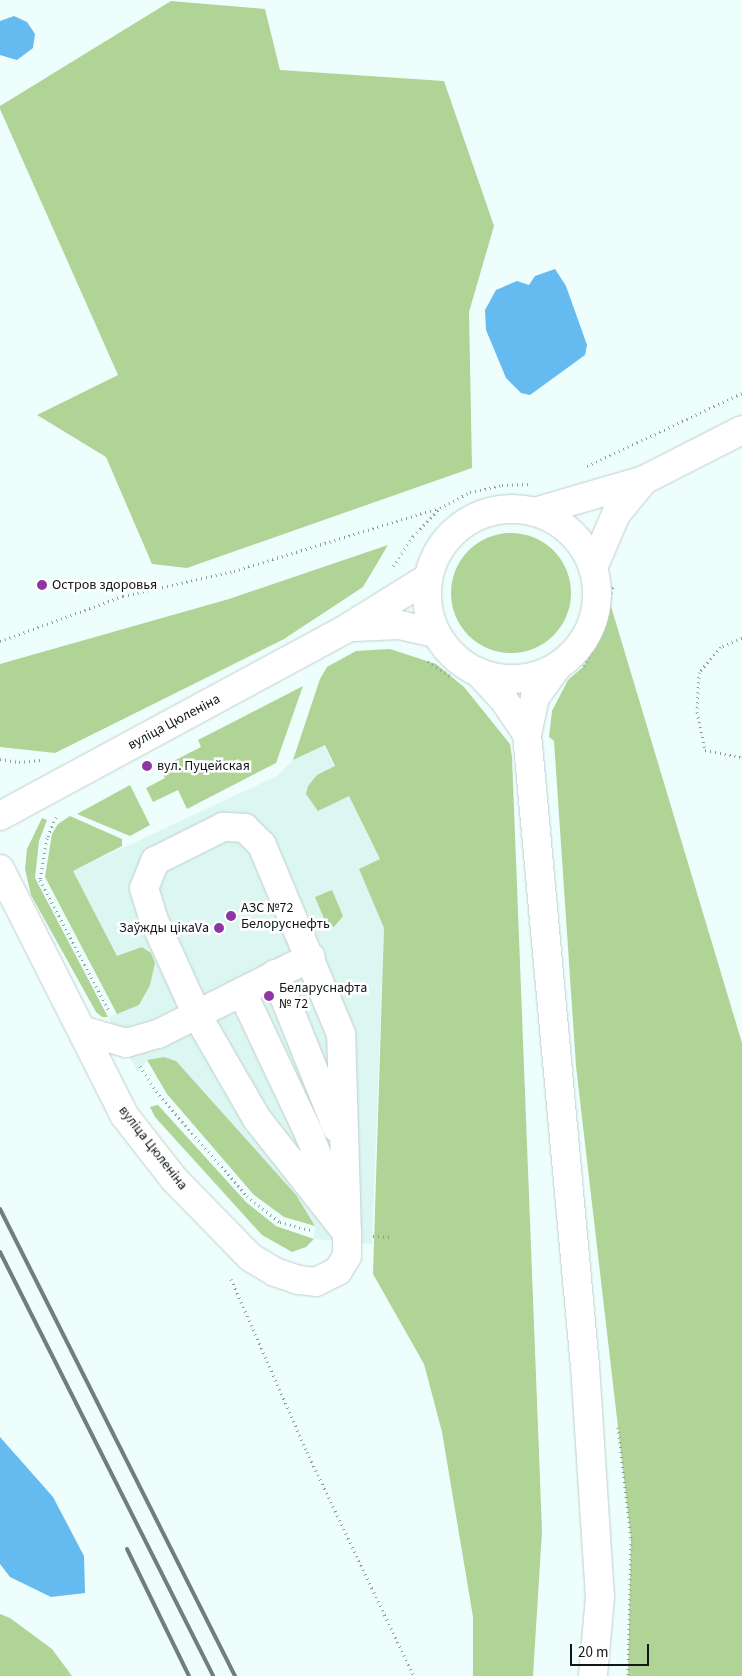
<!DOCTYPE html>
<meta charset="utf-8">
<style>
body{margin:0}
#map{position:relative;width:742px;height:1676px;overflow:hidden;background:#eefefc;font-family:"Source Sans 3",sans-serif}
div>[style]{position:absolute}
[style*='--x']{left:calc(var(--x)*1px);top:calc(var(--y)*1px);width:calc(var(--w)*1px);rotate:calc(var(--a)*1deg)}
.built>*{inset:0;background:#dcf6f2}
.green>*{inset:0;background:#b0d396}
.round{border-radius:50%}
.water>*{inset:0;background:#65baf0}
.path>*{height:3px;margin-top:-1.5px;transform-origin:0;background:repeating-linear-gradient(90deg,#909b9a 0 1px,transparent 0 5px)}
.roads{filter:drop-shadow(0 0 1px #bfcfcd) drop-shadow(0 0 1px #bfcfcd)}
.minor>*{height:28px;margin:-14px;padding:0 14px;transform-origin:14px;border-radius:14px;background:#fff}
.major>*{height:28px;margin:-14px;padding:0 14px;transform-origin:14px;border-radius:14px;background:#fff}
.major>.ring{margin:-14px;padding:0;box-sizing:content-box;background:none;border:28px solid #fff;border-radius:50%}
.rail>*{height:4px;margin:-2px;padding:0 2px;transform-origin:2px;border-radius:2px;background:#737d7c}
.dots>*{width:14px;height:14px;translate:-50% -50%;box-sizing:border-box;border:2px solid #fff;border-radius:50%}
span{translate:-50% -50%;white-space:nowrap;text-align:center;line-height:1.15;-webkit-text-stroke:5px #fff;paint-order:stroke}
.poi-label{font-size:14px;color:#111716}
.left{translate:0 -50%;text-align:left}
.right{translate:-100% -50%;text-align:right}
.street-label{font-size:14px;color:#111716}
.scale{position:absolute;left:570px;top:1644px;width:79px;height:22px;box-sizing:border-box;border:2px solid #111716;border-top:0;padding-left:6px;font-size:15px;line-height:18px;white-space:nowrap;color:#111716;-webkit-text-stroke:4px #fff;paint-order:stroke}
</style>
<div id="map">
<div class="built">
<i style="clip-path:polygon(324px 745px,380px 859px,359px 869px,384px 927px,372px 1244px,314px 1239px,315px 1226px,164px 1057px,147px 1060px,138px 1073px,108px 1017px,139px 1005px,73px 871px,277px 776px,293px 760px)"></i>
</div>
<div class="green">
<i style="clip-path:polygon(171px 1px,265px 9px,280px 70px,444px 81px,494px 226px,469px 312px,472px 468px,187px 568px,152px 564px,106px 457px,37px 415px,118px 375px,0 109px,0 106px)"></i>
<i class="round" style="left:451px;top:533px;width:120px;height:120px"></i>
<i style="clip-path:polygon(388px 545px,363px 587px,284px 639px,55px 753px,0 747px,0 664px,229px 599px)"></i>
<i style="clip-path:polygon(610px 603px,742px 1043px,742px 1676px,628px 1676px,631px 1539px,576px 1066px,554px 741px,549px 737px,552px 711px,568px 680px,583px 667px,603px 632px)"></i>
<i style="clip-path:polygon(390px 649px,436px 664px,464px 687px,510px 744px,512px 757px,542px 1531px,533px 1676px,473px 1676px,473px 1617px,442px 1432px,424px 1364px,373px 1274px,384px 928px,359px 869px,380px 859px,349px 796px,318px 811px,306px 794px,308px 786px,317px 775px,335px 766px,325px 745px,293px 760px,320px 679px,327px 667px,356px 651px)"></i>
<i style="clip-path:polygon(303px 686px,276px 763px,187px 809px,178px 790px,153px 802px,146px 788px,165px 778px,160px 768px,201px 747px,198px 740px)"></i>
<i style="clip-path:polygon(130px 785px,150px 825px,130px 836px,77px 814px)"></i>
<i style="clip-path:polygon(70px 816px,122px 839px,122px 846px,73px 871px,117px 956px,142px 947px,151px 953px,155px 963px,150px 985px,139px 1005px,117px 1014px,45px 877px,52px 834px,58px 824px)"></i>
<i style="clip-path:polygon(42px 818px,47px 820px,39px 841px,35px 878px,108px 1017px,102px 1017px,96px 1012px,31px 895px,25px 869px,27px 849px)"></i>
<i style="clip-path:polygon(332px 890px,343px 916px,334px 927px,325px 921px,315px 897px)"></i>
<i style="clip-path:polygon(164px 1057px,176px 1061px,296px 1195px,315px 1226px,284px 1217px,254px 1195px,167px 1094px,147px 1060px)"></i>
<i style="clip-path:polygon(158px 1105px,246px 1202px,276px 1226px,314px 1239px,306px 1247px,292px 1252px,262px 1235px,155px 1117px,150px 1107px)"></i>
<i style="clip-path:polygon(0 1614px,10px 1618px,52px 1649px,72px 1676px,0 1676px)"></i>
</div>
<div class="water">
<i style="clip-path:polygon(14px 16px,27px 22px,35px 34px,33px 48px,17px 60px,0 55px,0 21px)"></i>
<i style="clip-path:polygon(555px 269px,566px 286px,587px 345px,585px 355px,530px 395px,521px 393px,506px 378px,486px 330px,485px 310px,496px 290px,517px 281px,529px 285px,535px 276px)"></i>
<i style="clip-path:polygon(0 1437px,53px 1497px,84px 1556px,85px 1593px,51px 1597px,10px 1577px,0 1564px)"></i>
</div>
<div class="path">
<i style="--x:587;--y:466;--w:171;--a:-25.2"></i>
<i style="--x:393;--y:566;--w:36;--a:-56"></i>
<i style="--x:413;--y:536;--w:39;--a:-46"></i>
<i style="--x:440;--y:508;--w:34;--a:-28"></i>
<i style="--x:470;--y:492;--w:33;--a:-12"></i>
<i style="--x:502;--y:485;--w:27;--a:-2"></i>
<i style="--x:742;--y:638;--w:23;--a:157"></i>
<i style="--x:721;--y:647;--w:33;--a:131"></i>
<i style="--x:699;--y:672;--w:40;--a:92.9"></i>
<i style="--x:697;--y:712;--w:39;--a:78"></i>
<i style="--x:705;--y:750;--w:38;--a:11"></i>
<i style="--x:0;--y:641;--w:131;--a:-20.1"></i>
<i style="--x:123;--y:596;--w:114;--a:-12.7"></i>
<i style="--x:234;--y:571;--w:214;--a:-17.1"></i>
<i style="--x:428;--y:661;--w:29;--a:34"></i>
<i style="--x:584;--y:666;--w:39;--a:-61"></i>
<i style="--x:603;--y:632;--w:47;--a:-77.7"></i>
<i style="--x:0;--y:759;--w:19;--a:9"></i>
<i style="--x:19;--y:762;--w:25;--a:-5"></i>
<i style="--x:56;--y:817;--w:23;--a:113"></i>
<i style="--x:47;--y:838;--w:43;--a:99.5"></i>
<i style="--x:40;--y:880;--w:148;--a:62.2"></i>
<i style="--x:140;--y:1066;--w:35;--a:57"></i>
<i style="--x:159;--y:1095;--w:134;--a:48.9"></i>
<i style="--x:247;--y:1196;--w:42;--a:38.2"></i>
<i style="--x:280;--y:1222;--w:31;--a:15"></i>
<i style="--x:373;--y:1236;--w:19;--a:3"></i>
<i style="--x:231;--y:1279;--w:189;--a:66.3"></i>
<i style="--x:307;--y:1452;--w:248;--a:64.5"></i>
<i style="--x:618;--y:1427;--w:113;--a:83.4"></i>
<i style="--x:631;--y:1539;--w:137;--a:91.3"></i>
</div>
<div class="roads">
<div class="minor">
<i style="--x:355;--y:627;--w:45;--a:-2.5"></i>
<i style="--x:400;--y:625;--w:36;--a:13"></i>
<i style="--x:0;--y:816;--w:397;--a:-28.4"></i>
<i style="--x:349;--y:627;--w:93;--a:-31.8"></i>
<i style="--x:0;--y:869;--w:275;--a:63.2"></i>
<i style="--x:124;--y:1115;--w:81;--a:52"></i>
<i style="--x:174;--y:1179;--w:109;--a:45.7"></i>
<i style="--x:250;--y:1257;--w:29;--a:31"></i>
<i style="--x:275;--y:1272;--w:24;--a:19"></i>
<i style="--x:298;--y:1280;--w:18;--a:6"></i>
<i style="--x:316;--y:1282;--w:25;--a:-27"></i>
<i style="--x:338;--y:1271;--w:17;--a:-59"></i>
<i style="--x:347;--y:1256;--w:23;--a:-90"></i>
<i style="--x:347;--y:1233;--w:199;--a:-91.7"></i>
<i style="--x:341;--y:1034;--w:205;--a:-112.7"></i>
<i style="--x:262;--y:845;--w:24;--a:-135"></i>
<i style="--x:245;--y:828;--w:22;--a:-177"></i>
<i style="--x:223;--y:827;--w:76;--a:153.4"></i>
<i style="--x:155;--y:861;--w:29;--a:112"></i>
<i style="--x:144;--y:888;--w:31;--a:73"></i>
<i style="--x:153;--y:918;--w:107;--a:65.6"></i>
<i style="--x:197;--y:1015;--w:120;--a:60"></i>
<i style="--x:257;--y:1119;--w:145;--a:51.7"></i>
<i style="--x:275;--y:974;--w:166;--a:68.1"></i>
<i style="--x:242;--y:992;--w:157;--a:64.7"></i>
<i style="--x:309;--y:1134;--w:79;--a:68.6"></i>
<i style="--x:84;--y:1031;--w:44;--a:15.9"></i>
<i style="--x:126;--y:1043;--w:33;--a:-16"></i>
<i style="--x:158;--y:1034;--w:171;--a:-26.7"></i>
</div>
<div class="major">
<i class="ring" style="left:427px;top:509px;width:142px;height:142px"></i>
<i style="--x:535;--y:512;--w:114;--a:-16.4"></i>
<i style="--x:644;--y:480;--w:110;--a:-27"></i>
<i style="--x:593;--y:568;--w:59;--a:-66.9"></i>
<i style="--x:616;--y:514;--w:44;--a:-50.5"></i>
<i style="--x:557;--y:667;--w:37;--a:126"></i>
<i style="--x:535;--y:697;--w:38;--a:102"></i>
<i style="--x:527;--y:734;--w:635;--a:84.76"></i>
<i style="--x:585;--y:1366;--w:231;--a:86.3"></i>
<i style="--x:600;--y:1597;--w:79;--a:95.1"></i>
<i style="--x:478;--y:672;--w:38;--a:47"></i>
<i style="--x:504;--y:700;--w:41;--a:55.9"></i>
</div>
</div>
<div class="rail">
<i style="--x:0;--y:1209;--w:523;--a:63.29"></i>
<i style="--x:0;--y:1252;--w:474;--a:63.3"></i>
<i style="--x:127;--y:1549;--w:141;--a:64"></i>
</div>
<div class="dots">
<i style="left:42px;top:585px;background:#8d37a4"></i>
<i style="left:147px;top:766px;background:#8d37a4"></i>
<i style="left:231px;top:916px;background:#8d37a4"></i>
<i style="left:219px;top:928px;background:#8d37a4"></i>
<i style="left:269px;top:996px;background:#8d37a4"></i>
</div>
<div class="poi-label">
<span class="left" style="left:52px;top:585px">Остров здоровья</span>
<span class="left" style="left:157px;top:766px">вул. Пуцейская</span>
<span class="left" style="left:241px;top:916px">АЗС №72<br>Белоруснефть</span>
<span class="right" style="left:209px;top:928px">Заўжды цікаVа</span>
<span class="left" style="left:279px;top:996px">Беларуснафта<br>№ 72</span>
</div>
<div class="street-label">
<span style="left:174px;top:722px;rotate:-28deg">вуліца Цюленіна</span>
<span style="left:153px;top:1148px;rotate:52deg">вуліца Цюленіна</span>
</div>
<div class="scale">20 m</div>
</div>
